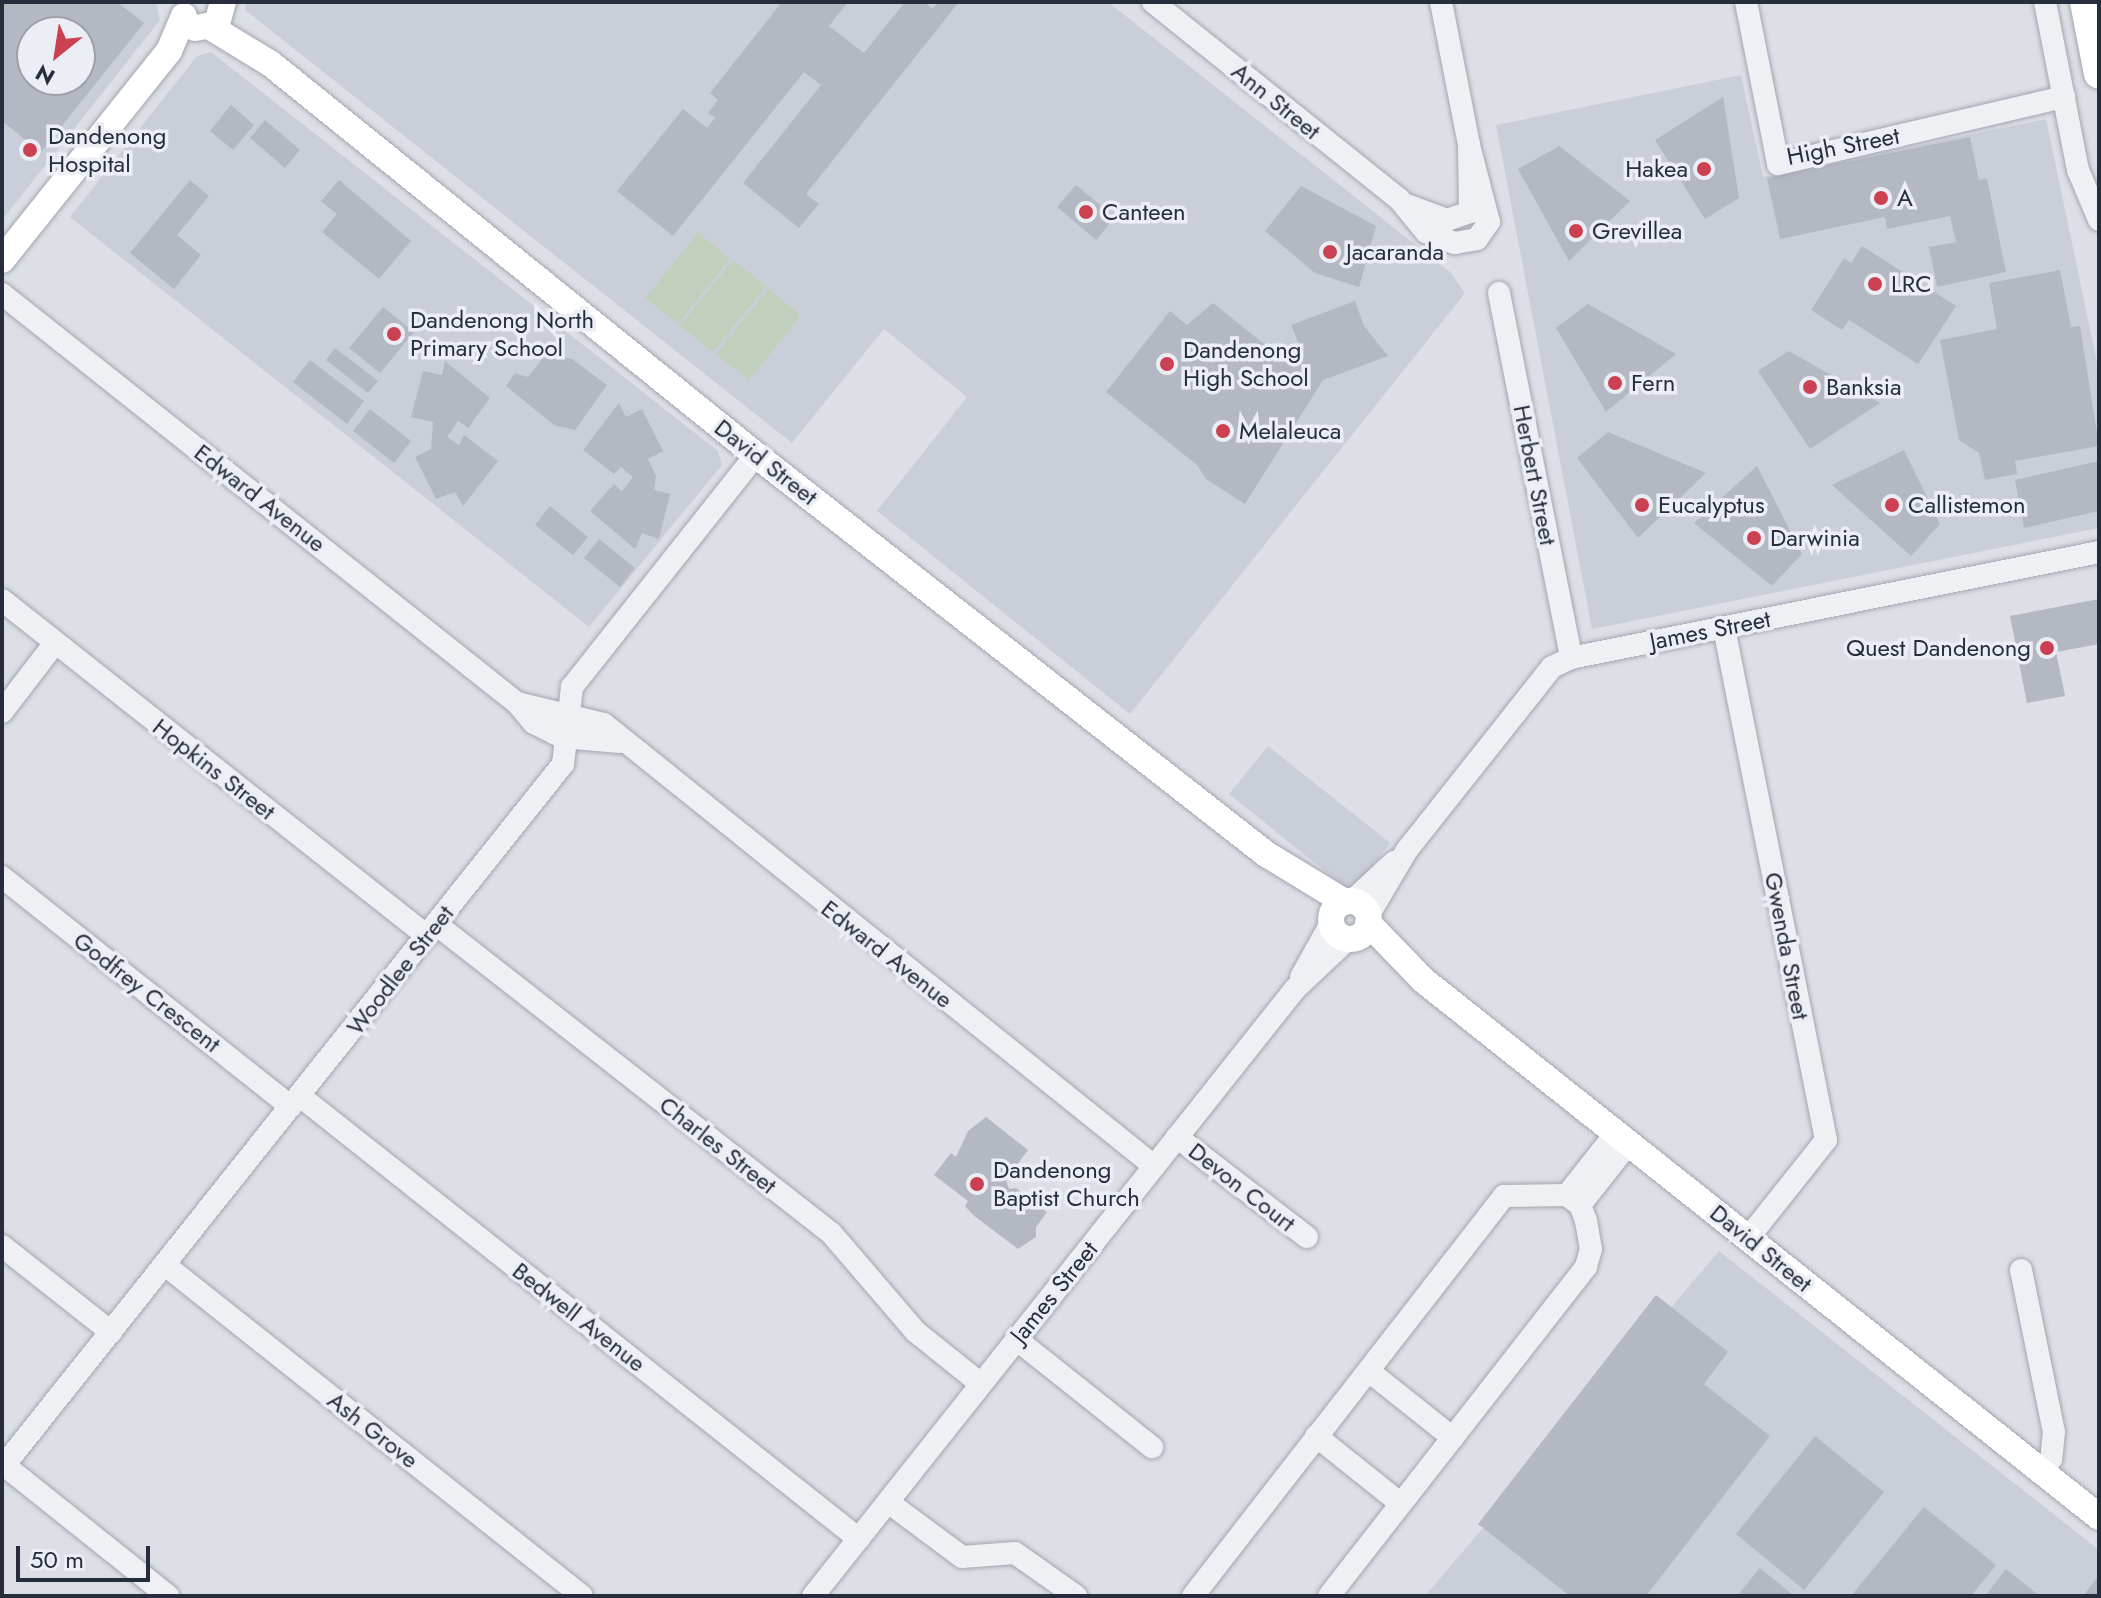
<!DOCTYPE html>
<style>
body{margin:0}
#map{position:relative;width:2101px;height:1598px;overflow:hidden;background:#dcdfe6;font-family:Jost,sans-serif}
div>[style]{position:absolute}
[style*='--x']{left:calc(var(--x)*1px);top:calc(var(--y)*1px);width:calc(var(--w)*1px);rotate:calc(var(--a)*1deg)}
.built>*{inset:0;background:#caced8}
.green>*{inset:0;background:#c1d0bd}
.building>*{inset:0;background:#b3b8c2}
.roads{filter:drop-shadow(0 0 2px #a2a6b0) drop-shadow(0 0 2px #a2a6b0)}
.minor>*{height:22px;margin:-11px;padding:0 11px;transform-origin:11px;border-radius:11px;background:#eef0f4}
.major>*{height:26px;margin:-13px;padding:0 13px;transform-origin:13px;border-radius:13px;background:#fff}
.major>.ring{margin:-13px;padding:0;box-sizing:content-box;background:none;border:26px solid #fff;border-radius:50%}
.highway>*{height:30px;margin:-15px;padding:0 15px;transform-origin:15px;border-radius:15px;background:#fff}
.dots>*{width:22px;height:22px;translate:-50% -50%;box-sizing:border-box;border:4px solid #ebeef4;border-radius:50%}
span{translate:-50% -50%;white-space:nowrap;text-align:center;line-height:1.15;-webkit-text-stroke:7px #ebeef4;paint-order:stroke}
.street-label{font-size:24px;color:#262d3c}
.poi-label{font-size:24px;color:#262d3c}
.left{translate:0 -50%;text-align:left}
.right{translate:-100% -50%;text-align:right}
.frame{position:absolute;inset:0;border:4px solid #262d3c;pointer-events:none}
.north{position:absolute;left:16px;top:16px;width:80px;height:80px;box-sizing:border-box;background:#ebeef4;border:2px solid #9ca1aa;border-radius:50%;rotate:210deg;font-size:22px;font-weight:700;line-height:32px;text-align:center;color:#262d3c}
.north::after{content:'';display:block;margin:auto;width:28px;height:36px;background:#cb4151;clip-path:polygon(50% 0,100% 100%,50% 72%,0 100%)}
.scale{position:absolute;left:16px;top:1546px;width:134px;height:36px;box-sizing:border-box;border:4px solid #262d3c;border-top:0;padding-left:10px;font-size:24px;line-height:28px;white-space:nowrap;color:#262d3c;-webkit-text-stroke:6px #ebeef4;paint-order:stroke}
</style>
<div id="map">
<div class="built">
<i style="clip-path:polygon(evenodd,2px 2px,156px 2px,160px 20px,2px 220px,2px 2px,32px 32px,80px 32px,80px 80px,32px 80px,32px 32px)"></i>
<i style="clip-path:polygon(246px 2px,1108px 2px,1450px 272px,1465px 293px,1130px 714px,877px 511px,967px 397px,884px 329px,792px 443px,245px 10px)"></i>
<i style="clip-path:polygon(211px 52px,718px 451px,722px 465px,589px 627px,70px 217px,197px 56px)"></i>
<i style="clip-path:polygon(1741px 75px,1763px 177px,2046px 119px,2099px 372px,2099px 528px,1592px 629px,1496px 125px)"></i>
<i style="clip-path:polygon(1268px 746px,1390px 843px,1351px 892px,1229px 794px)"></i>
<i style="clip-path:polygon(1719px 1251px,2099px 1550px,2099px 1596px,1425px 1596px)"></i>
</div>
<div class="green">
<i style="clip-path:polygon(698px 232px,730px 259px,678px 324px,645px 298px)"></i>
<i style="clip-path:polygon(733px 260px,766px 286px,713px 352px,680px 326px)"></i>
<i style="clip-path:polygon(768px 289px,801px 315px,749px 380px,716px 354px)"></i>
</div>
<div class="building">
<i style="clip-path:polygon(evenodd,2px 2px,117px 2px,144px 23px,41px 152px,2px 121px,2px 2px,32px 32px,80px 32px,80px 80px,32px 80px,32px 32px)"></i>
<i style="clip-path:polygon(782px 2px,848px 2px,829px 26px,864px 53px,905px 2px,924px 2px,933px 9px,938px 2px,959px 2px,806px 194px,819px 204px,799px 228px,743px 183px,821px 85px,804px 72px,673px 236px,617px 191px,683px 109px,707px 128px,715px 118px,708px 113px,718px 100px,710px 93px)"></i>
<i style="clip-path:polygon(1723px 97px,1739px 198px,1705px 219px,1655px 140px)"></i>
<i style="clip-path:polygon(231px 105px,254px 125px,233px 150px,210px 131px)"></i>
<i style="clip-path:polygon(265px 120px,300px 150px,285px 168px,250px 138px)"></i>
<i style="clip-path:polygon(1970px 137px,1979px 180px,1987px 178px,2006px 272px,1937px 287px,1929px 247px,1956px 242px,1950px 216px,1887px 229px,1885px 217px,1780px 239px,1767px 178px)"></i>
<i style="clip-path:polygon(1559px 146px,1630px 201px,1569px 261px,1518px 169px)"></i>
<i style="clip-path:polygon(190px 180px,209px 196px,177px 235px,201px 255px,174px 289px,130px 253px)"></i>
<i style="clip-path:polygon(339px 180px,411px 241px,379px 279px,322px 232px,337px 214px,321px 201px)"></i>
<i style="clip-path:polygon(1076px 185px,1115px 217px,1096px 240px,1057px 207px)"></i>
<i style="clip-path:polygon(1301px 186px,1376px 226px,1359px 287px,1315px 273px,1265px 231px)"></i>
<i style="clip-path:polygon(1862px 246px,1956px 306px,1918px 364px,1849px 320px,1842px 330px,1811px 310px,1844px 258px,1851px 263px)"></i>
<i style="clip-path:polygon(2060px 270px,2071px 327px,2080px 326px,2099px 446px,2015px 461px,2017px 474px,1985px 480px,1979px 453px,1959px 440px,1940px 340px,1997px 329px,1989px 283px)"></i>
<i style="clip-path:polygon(1355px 301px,1364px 326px,1388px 356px,1323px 380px,1245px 504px,1206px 479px,1197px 465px,1106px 392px,1170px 311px,1187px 325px,1213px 303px,1289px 364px,1301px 349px,1291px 325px)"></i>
<i style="clip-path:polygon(1588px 304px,1676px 354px,1606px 412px,1556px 328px)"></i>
<i style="clip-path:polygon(383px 307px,414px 332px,380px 373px,349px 348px)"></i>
<i style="clip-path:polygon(335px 348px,378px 381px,368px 393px,326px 360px)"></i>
<i style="clip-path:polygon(1789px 351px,1880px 403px,1810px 449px,1758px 371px)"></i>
<i style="clip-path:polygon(546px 354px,572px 359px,607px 385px,575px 430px,554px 425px,506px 386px,515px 373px,528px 377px)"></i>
<i style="clip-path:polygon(310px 360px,364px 401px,347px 424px,293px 382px)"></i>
<i style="clip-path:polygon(445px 361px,490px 398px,468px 428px,458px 421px,447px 437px,459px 445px,464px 435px,498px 461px,463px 506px,455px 492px,436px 499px,415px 457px,431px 449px,433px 422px,411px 417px,423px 371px,442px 375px)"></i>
<i style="clip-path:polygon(619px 403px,626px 417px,642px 409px,663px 451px,648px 459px,656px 476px,654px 490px,670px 494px,659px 539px,642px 533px,635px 549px,590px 511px,614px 484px,622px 491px,633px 477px,621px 467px,614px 474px,583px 450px)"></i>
<i style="clip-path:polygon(370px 409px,411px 441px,394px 463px,353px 431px)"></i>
<i style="clip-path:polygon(1608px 432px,1706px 473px,1638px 538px,1577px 458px)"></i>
<i style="clip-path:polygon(1904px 450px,1940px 524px,1911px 556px,1832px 485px)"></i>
<i style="clip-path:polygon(2099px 461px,2099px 511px,2024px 528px,2015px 480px)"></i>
<i style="clip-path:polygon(1757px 466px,1802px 554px,1772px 586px,1694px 523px)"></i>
<i style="clip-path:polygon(550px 506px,588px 537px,573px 555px,535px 525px)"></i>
<i style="clip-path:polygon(599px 539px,635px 568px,620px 587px,584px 558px)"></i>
<i style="clip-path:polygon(2099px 599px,2099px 644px,2056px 652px,2065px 696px,2027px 703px,2010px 616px)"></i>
<i style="clip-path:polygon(986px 1117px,1028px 1150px,1006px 1180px,1009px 1189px,1016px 1188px,1047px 1212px,1036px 1227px,1036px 1237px,1018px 1249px,973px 1215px,965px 1206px,968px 1201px,934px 1175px,951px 1153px,956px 1157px,968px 1131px)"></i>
<i style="clip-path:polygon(1656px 1295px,1728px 1352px,1704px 1384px,1770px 1436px,1646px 1596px,1570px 1596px,1478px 1524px)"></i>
<i style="clip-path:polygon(1815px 1436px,1884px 1492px,1804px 1590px,1736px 1534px)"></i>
<i style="clip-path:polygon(1924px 1507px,1996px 1565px,1971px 1596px,1851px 1596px)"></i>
<i style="clip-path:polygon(1760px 1568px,1794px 1596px,1737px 1596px)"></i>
<i style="clip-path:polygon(2006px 1569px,2040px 1596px,1985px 1596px)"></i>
<i style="clip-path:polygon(2099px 1575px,2099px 1596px,2083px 1596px)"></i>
</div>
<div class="roads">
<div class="minor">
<i style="--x:1153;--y:2;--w:315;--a:38.7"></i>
<i style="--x:1399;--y:199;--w:43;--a:50.7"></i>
<i style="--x:1426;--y:232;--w:31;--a:21"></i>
<i style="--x:1455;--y:243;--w:22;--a:-10"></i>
<i style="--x:1477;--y:239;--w:21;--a:-55"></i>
<i style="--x:1489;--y:222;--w:80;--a:-104.6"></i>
<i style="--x:1441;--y:2;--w:146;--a:78.9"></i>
<i style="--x:1469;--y:145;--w:67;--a:89.1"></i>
<i style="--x:1746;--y:2;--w:165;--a:78.8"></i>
<i style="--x:1778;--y:164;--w:294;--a:-13.2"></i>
<i style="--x:2045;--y:2;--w:171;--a:78.9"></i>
<i style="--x:2078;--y:170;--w:54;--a:67.2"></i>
<i style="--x:1407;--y:205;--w:43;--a:20.6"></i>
<i style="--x:1447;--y:220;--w:24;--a:-19"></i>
<i style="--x:1499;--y:293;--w:372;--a:78.8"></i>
<i style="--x:2;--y:294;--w:658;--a:38.46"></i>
<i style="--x:517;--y:703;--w:26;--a:50"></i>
<i style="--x:534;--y:723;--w:31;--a:27"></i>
<i style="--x:562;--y:737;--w:58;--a:4.9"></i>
<i style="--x:2;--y:600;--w:542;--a:38.33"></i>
<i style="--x:1724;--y:628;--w:522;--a:78.73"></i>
<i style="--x:1826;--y:1140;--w:125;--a:128.5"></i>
<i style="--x:517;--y:703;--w:89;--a:13.6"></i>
<i style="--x:604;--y:724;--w:706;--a:38.79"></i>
<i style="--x:2;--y:712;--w:87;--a:-52.5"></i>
<i style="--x:2;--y:877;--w:369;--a:38.5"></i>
<i style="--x:1351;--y:902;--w:59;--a:-42.9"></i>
<i style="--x:1368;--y:916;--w:77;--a:-59.4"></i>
<i style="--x:1407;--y:850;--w:233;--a:-51.6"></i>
<i style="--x:1552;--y:667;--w:21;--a:-25"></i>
<i style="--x:1571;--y:658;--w:539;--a:-11.35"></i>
<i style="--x:436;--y:924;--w:502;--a:38.04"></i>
<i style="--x:831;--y:1233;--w:130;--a:49.4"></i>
<i style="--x:916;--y:1332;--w:83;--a:38.7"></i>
<i style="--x:1301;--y:977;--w:62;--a:-60.9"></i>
<i style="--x:300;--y:1096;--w:713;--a:38.4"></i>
<i style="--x:1177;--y:1137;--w:164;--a:37.6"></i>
<i style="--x:1567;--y:1195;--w:79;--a:-51.7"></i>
<i style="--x:1580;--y:1205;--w:79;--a:-51.7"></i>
<i style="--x:2;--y:1246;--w:139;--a:38.3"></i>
<i style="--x:165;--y:1265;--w:532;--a:38.44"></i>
<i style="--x:2021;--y:1270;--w:165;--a:78.5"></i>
<i style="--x:2054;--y:1432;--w:27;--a:96"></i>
<i style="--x:2051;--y:1459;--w:16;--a:130"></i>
<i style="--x:1016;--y:1339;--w:174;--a:38.5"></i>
<i style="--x:1370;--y:1372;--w:106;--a:38.5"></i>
<i style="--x:1316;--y:1436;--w:107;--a:38.6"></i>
<i style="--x:4;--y:1465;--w:210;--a:38.6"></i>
<i style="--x:2;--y:1468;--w:900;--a:-51.45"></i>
<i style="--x:563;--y:764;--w:78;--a:-83.3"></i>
<i style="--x:572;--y:687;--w:296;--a:-51.6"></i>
<i style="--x:888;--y:1502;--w:92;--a:36.6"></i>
<i style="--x:962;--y:1557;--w:53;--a:-4.3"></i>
<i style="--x:1015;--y:1553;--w:75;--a:35.2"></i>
<i style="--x:813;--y:1596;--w:775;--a:-51.55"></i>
<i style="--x:1295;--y:989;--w:73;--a:-43.3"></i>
<i style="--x:1193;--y:1596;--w:507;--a:-52.13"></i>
<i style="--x:1504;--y:1196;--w:63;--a:-0.9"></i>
<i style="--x:1567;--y:1195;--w:16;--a:38"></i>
<i style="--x:1580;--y:1205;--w:17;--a:69"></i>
<i style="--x:1586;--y:1221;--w:28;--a:80"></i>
<i style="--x:1591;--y:1249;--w:19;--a:106"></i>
<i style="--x:1586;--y:1267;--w:417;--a:128"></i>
</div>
<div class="major">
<i style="--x:195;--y:28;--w:22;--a:-10"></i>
<i style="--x:217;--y:24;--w:23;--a:-75"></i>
<i style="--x:212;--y:28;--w:69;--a:31.4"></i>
<i style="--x:271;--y:64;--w:623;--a:38.88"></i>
<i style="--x:756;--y:455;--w:648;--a:38.04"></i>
<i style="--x:1266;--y:854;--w:92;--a:31.3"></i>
<i style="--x:2;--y:260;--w:268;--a:-51.4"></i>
<i style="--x:169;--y:51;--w:38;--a:-67"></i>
<i class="ring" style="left:1331px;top:901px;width:12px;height:12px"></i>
<i style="--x:1368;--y:923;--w:79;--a:46"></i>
<i style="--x:1423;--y:980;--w:863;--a:38.46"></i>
</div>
<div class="highway">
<i style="--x:2085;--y:2;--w:73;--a:79"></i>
</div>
</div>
<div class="dots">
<i style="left:30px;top:150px;background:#cb4151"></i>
<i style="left:1704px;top:169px;background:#cb4151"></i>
<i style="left:1881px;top:198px;background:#cb4151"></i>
<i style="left:1086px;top:212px;background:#cb4151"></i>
<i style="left:1576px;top:231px;background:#cb4151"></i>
<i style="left:1330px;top:252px;background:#cb4151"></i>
<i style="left:1875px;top:284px;background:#cb4151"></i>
<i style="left:394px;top:334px;background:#cb4151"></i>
<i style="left:1167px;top:364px;background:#cb4151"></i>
<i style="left:1615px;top:383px;background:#cb4151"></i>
<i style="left:1810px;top:387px;background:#cb4151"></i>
<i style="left:1223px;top:431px;background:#cb4151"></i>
<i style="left:1642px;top:505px;background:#cb4151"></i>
<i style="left:1892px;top:505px;background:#cb4151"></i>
<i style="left:1754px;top:538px;background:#cb4151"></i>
<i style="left:2047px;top:648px;background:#cb4151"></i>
<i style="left:977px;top:1184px;background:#cb4151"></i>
</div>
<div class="street-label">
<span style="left:1276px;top:101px;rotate:39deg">Ann Street</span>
<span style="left:1843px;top:146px;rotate:-11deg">High Street</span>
<span style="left:766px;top:462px;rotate:38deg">David Street</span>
<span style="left:1535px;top:475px;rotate:79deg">Herbert Street</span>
<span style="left:260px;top:498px;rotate:38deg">Edward Avenue</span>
<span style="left:1710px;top:630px;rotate:-11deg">James Street</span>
<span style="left:214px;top:769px;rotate:38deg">Hopkins Street</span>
<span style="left:1787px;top:946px;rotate:79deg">Gwenda Street</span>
<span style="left:887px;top:954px;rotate:38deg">Edward Avenue</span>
<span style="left:400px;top:970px;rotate:-52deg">Woodlee Street</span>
<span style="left:147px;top:992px;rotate:38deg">Godfrey Crescent</span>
<span style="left:718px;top:1145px;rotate:38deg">Charles Street</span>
<span style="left:1242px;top:1187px;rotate:38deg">Devon Court</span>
<span style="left:1761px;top:1248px;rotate:39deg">David Street</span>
<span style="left:1054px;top:1292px;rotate:-51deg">James Street</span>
<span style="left:579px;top:1317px;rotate:38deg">Bedwell Avenue</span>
<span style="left:373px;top:1430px;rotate:38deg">Ash Grove</span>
</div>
<div class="poi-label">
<span class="left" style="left:48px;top:150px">Dandenong<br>Hospital</span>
<span class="right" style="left:1688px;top:169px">Hakea</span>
<span class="left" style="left:1897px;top:198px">A</span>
<span class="left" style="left:1102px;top:212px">Canteen</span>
<span class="left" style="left:1592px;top:231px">Grevillea</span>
<span class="left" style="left:1346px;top:252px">Jacaranda</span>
<span class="left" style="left:1891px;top:284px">LRC</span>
<span class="left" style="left:410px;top:334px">Dandenong North<br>Primary School</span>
<span class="left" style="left:1183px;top:364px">Dandenong<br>High School</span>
<span class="left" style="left:1631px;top:383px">Fern</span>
<span class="left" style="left:1826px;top:387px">Banksia</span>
<span class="left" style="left:1239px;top:431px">Melaleuca</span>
<span class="left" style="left:1658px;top:505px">Eucalyptus</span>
<span class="left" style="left:1908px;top:505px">Callistemon</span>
<span class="left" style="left:1770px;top:538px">Darwinia</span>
<span class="right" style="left:2031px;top:648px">Quest Dandenong</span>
<span class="left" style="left:993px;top:1184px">Dandenong<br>Baptist Church</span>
</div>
<div class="frame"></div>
<div class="north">N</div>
<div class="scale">50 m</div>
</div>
